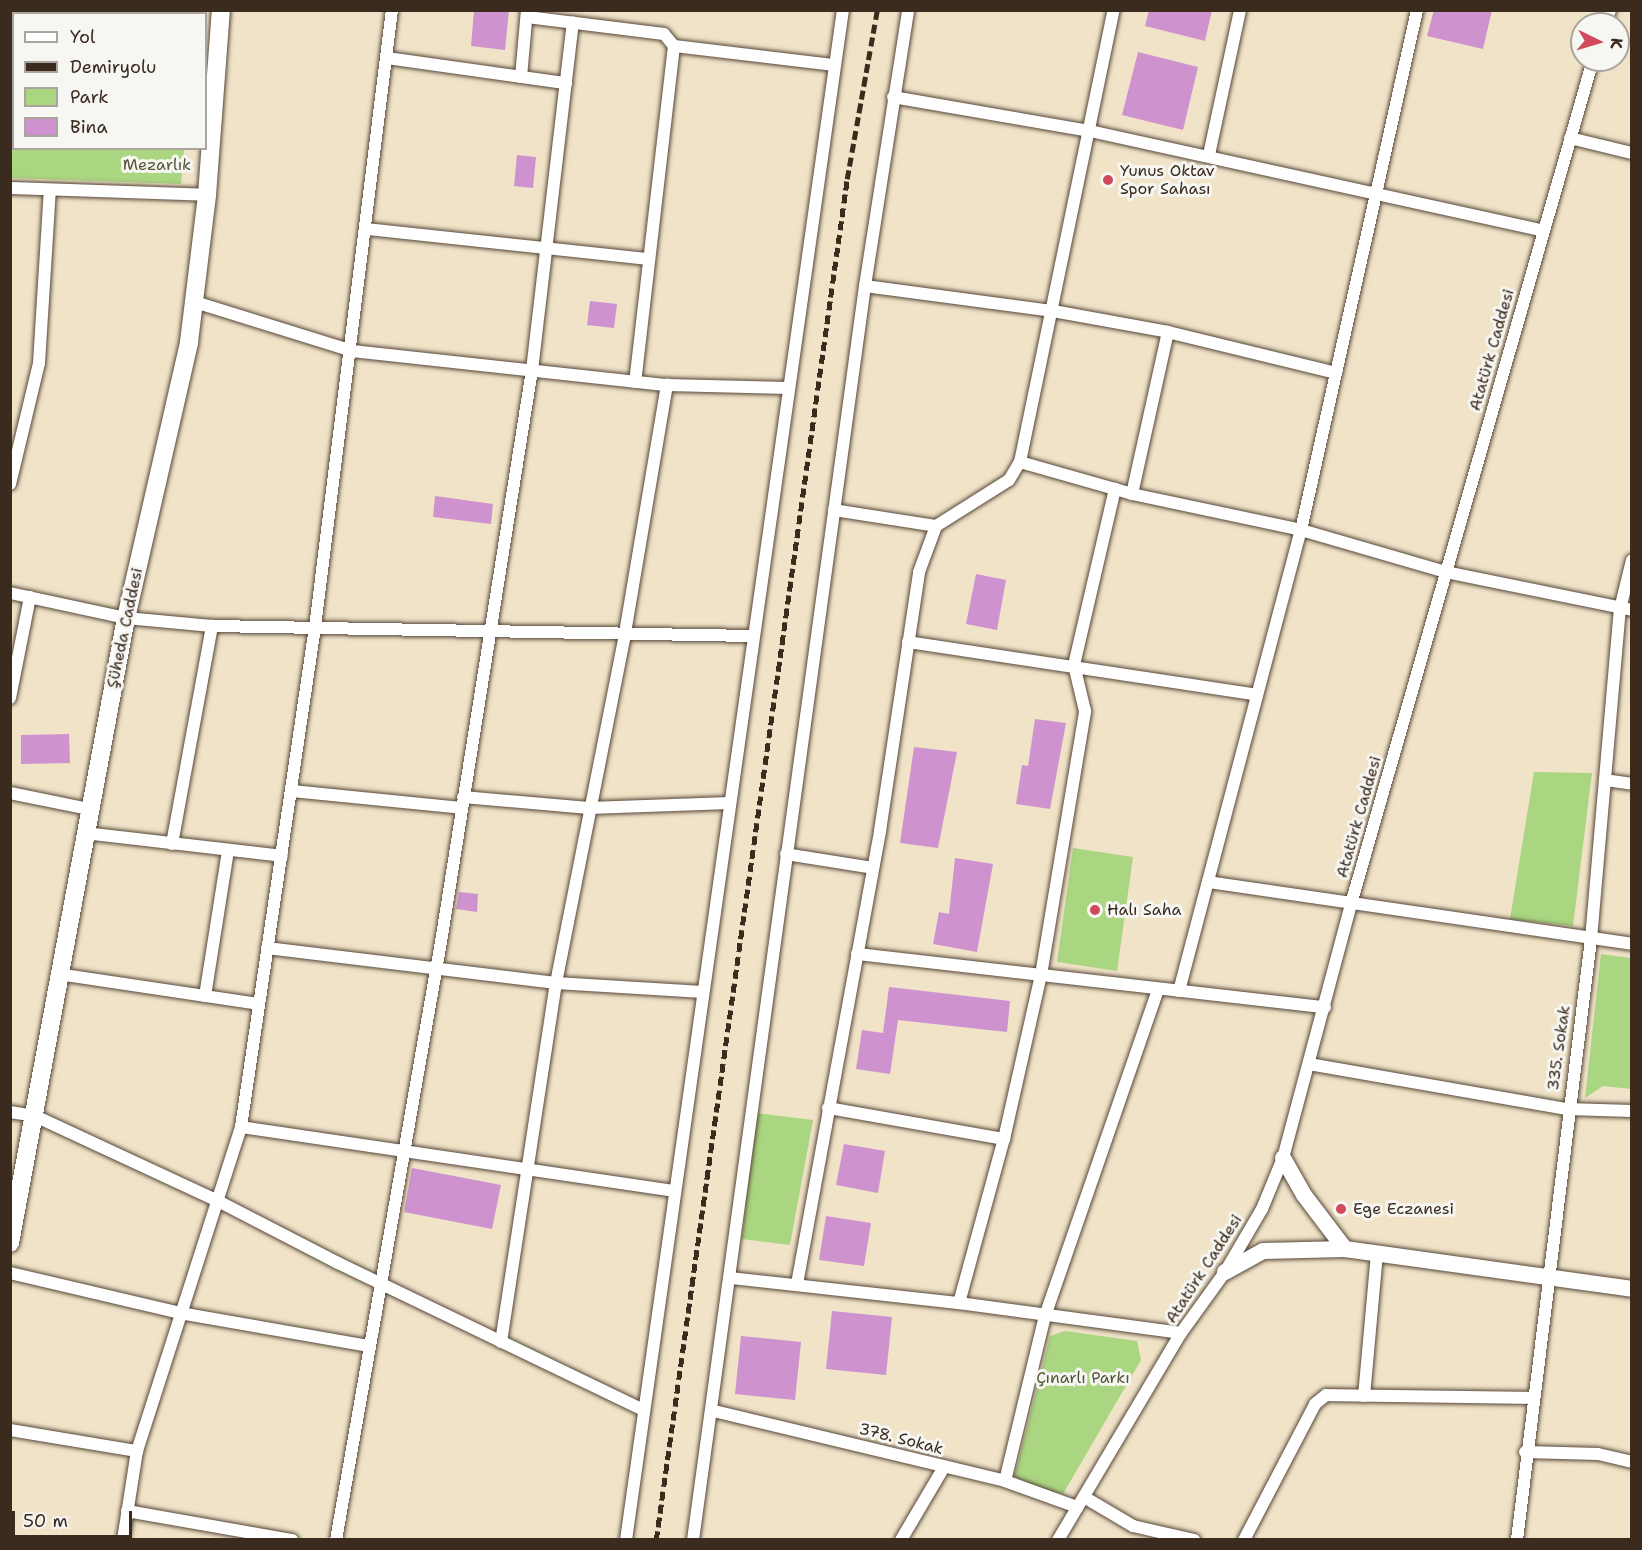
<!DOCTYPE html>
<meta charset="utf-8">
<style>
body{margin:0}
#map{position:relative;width:1642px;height:1550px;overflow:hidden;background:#f0e3c8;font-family:"Shantell Sans",sans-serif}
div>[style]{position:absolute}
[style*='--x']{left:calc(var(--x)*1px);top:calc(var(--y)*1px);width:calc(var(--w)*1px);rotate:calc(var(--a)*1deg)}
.green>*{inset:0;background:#aad581}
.building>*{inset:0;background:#ce93cf}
.roads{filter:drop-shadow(0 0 2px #564638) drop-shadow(0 0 2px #564638)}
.minor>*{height:12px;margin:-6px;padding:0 6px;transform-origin:6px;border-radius:6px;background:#fff}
.tertiary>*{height:16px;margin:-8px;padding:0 8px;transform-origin:8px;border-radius:8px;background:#fff}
.secondary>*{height:18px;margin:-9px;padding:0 9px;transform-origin:9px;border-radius:9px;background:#fff}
.rail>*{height:4.5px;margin-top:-2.25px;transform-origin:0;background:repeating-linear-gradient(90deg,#3b2a1e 0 9px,transparent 0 13.5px)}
.dots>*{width:16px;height:16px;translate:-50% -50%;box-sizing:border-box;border:3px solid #f6f6f2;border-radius:50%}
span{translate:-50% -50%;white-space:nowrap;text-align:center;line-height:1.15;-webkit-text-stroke:6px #f6f6f2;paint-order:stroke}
.park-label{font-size:16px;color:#575537}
.poi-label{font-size:16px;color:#3b2a1e}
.left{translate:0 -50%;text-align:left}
.street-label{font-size:16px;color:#3b2a1e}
.frame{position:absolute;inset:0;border:12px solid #3b2a1e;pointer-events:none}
.legend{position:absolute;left:12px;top:12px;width:195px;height:138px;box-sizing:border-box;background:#f6f6f2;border:2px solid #aba49d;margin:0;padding:8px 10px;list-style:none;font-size:18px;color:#3b2a1e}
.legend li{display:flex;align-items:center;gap:12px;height:30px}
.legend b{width:30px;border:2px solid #aba49d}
.north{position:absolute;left:1570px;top:12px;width:60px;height:60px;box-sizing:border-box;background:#f6f6f2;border:2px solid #aba49d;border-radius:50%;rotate:95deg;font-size:16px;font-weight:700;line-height:24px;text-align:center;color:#3b2a1e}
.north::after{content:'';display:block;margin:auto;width:21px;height:27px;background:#d1495b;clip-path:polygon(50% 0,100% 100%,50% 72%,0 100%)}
.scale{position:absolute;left:12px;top:1511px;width:120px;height:27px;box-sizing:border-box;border:3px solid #3b2a1e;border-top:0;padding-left:8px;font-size:18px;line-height:21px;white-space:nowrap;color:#3b2a1e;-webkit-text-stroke:4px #f6f6f2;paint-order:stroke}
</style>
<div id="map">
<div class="green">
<i style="clip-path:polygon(11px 10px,194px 11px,14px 14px,14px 148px,184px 149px,181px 184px,11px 178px)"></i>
<i style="clip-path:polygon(1534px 772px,1592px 773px,1573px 926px,1510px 919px)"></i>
<i style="clip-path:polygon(1073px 848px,1133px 857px,1117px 971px,1057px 962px)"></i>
<i style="clip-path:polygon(1601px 954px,1631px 958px,1631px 1089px,1603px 1086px,1585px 1098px)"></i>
<i style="clip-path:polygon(756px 1113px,813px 1120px,790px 1245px,742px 1239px)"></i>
<i style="clip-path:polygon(1065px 1331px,1137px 1341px,1141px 1360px,1063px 1494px,1018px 1482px,1015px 1475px,1050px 1336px)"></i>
</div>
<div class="building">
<i style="clip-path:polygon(474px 10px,509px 10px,505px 50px,471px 46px)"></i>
<i style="clip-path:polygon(1149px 10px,1212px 10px,1205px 41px,1145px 26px)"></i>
<i style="clip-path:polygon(1434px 10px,1492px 10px,1483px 49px,1427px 36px)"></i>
<i style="clip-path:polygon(1138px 52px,1198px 67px,1183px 130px,1122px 115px)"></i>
<i style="clip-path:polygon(517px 155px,536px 157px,533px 188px,514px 186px)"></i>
<i style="clip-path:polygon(590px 301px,617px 304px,614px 328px,587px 325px)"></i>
<i style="clip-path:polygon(435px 496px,493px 504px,491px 524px,433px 517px)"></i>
<i style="clip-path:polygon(976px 574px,1006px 580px,997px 630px,966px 624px)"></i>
<i style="clip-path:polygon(1035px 719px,1066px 723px,1050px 809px,1016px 804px,1022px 765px,1028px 766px)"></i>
<i style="clip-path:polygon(69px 734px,70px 763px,21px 764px,21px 735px)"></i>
<i style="clip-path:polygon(914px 747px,957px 752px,938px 848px,900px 843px)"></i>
<i style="clip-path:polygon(955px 858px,993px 864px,977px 952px,933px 944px,939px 912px,949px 914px)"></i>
<i style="clip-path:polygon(459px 892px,478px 894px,477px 912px,456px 909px)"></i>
<i style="clip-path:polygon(889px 987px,1010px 1001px,1007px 1032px,898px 1020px,890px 1074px,856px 1069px,862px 1030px,883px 1033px)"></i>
<i style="clip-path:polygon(844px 1144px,885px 1151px,878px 1193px,836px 1185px)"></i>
<i style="clip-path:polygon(412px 1168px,501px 1185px,492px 1229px,404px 1212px)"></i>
<i style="clip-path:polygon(826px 1216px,871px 1223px,864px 1266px,819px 1260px)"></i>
<i style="clip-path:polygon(832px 1311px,892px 1317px,886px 1375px,826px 1369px)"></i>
<i style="clip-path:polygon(741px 1336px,801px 1342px,795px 1400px,735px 1394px)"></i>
</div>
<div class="roads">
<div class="minor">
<i style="--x:527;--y:17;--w:138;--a:7.1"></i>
<i style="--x:664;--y:34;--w:16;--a:50"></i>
<i style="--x:674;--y:46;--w:338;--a:96.6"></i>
<i style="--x:1605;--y:24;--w:15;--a:-70"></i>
<i style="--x:674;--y:46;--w:160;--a:6.8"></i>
<i style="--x:387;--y:58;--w:181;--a:8"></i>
<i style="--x:521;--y:77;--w:67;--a:-84.9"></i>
<i style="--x:893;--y:97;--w:200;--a:9.8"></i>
<i style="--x:1090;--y:131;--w:464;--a:12.4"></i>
<i style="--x:1570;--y:138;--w:64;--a:13.6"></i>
<i style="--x:1209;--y:155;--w:148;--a:-77.9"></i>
<i style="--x:10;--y:188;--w:197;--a:2"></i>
<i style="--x:367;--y:229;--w:282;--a:6.1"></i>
<i style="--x:865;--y:286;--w:190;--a:7.6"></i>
<i style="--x:1053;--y:311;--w:117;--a:10.3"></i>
<i style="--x:1168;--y:332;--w:173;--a:13.7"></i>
<i style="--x:195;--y:302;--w:164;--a:17.3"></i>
<i style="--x:352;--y:351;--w:317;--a:6.2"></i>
<i style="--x:667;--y:385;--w:121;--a:1.4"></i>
<i style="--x:1020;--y:462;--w:116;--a:15.9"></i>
<i style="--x:1132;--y:494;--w:173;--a:12"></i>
<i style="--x:1301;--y:530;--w:151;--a:16.2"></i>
<i style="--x:1446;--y:572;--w:190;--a:11.5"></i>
<i style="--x:10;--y:484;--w:124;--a:-76.5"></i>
<i style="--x:39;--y:363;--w:173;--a:-86.4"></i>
<i style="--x:1132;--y:494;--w:166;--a:-77.5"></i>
<i style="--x:834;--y:510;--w:103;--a:8.9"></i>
<i style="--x:10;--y:593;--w:119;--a:12.2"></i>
<i style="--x:126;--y:618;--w:86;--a:5.3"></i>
<i style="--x:212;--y:626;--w:542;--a:1.06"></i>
<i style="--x:908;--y:642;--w:353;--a:8.6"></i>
<i style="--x:10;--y:698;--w:103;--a:-78.8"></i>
<i style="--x:1605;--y:780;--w:27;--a:8"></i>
<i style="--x:292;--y:791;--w:170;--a:5.7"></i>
<i style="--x:10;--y:793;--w:81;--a:11.4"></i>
<i style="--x:463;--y:797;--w:126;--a:5"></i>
<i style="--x:589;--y:808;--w:141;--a:-2"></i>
<i style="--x:84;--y:833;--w:199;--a:6.6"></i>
<i style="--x:172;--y:844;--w:222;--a:-79.6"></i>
<i style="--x:786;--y:854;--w:88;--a:9.1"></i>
<i style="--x:1208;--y:882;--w:429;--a:8.3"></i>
<i style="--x:267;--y:948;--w:291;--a:6.9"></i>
<i style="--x:556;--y:983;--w:147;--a:3.5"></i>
<i style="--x:857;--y:954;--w:471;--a:6.5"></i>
<i style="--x:58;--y:974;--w:203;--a:8.5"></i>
<i style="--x:1179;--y:991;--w:477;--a:-75.2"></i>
<i style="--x:1301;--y:530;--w:533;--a:-77.42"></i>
<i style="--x:205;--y:996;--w:148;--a:-81"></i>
<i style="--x:1309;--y:1064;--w:262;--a:9.9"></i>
<i style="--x:1567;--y:1109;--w:65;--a:1.8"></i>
<i style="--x:828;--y:1108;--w:179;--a:10"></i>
<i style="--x:10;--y:1112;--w:25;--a:9"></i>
<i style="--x:35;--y:1116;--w:200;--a:24.9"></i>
<i style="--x:216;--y:1200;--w:137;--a:27.3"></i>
<i style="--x:338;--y:1263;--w:339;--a:25.7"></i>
<i style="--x:241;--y:1127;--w:438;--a:8.4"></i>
<i style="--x:10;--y:1273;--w:175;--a:13.2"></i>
<i style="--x:180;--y:1313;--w:192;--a:9.9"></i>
<i style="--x:731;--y:1278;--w:229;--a:6.3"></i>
<i style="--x:959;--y:1303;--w:224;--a:7.7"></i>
<i style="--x:797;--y:1284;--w:461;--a:-79.6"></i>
<i style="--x:880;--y:831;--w:262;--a:-81.4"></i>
<i style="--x:919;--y:572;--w:49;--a:-69.7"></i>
<i style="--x:936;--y:526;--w:86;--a:-32.2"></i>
<i style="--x:1009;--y:480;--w:21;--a:-59"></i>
<i style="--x:1020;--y:462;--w:462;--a:-78.3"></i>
<i style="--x:959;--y:1303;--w:170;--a:-74.7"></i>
<i style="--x:1004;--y:1139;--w:168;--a:-77.3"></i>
<i style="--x:1041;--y:975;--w:268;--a:-80.5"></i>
<i style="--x:1085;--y:711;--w:47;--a:-103.4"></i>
<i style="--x:1074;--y:665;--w:181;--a:-76.9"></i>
<i style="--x:501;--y:1342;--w:363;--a:-81.3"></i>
<i style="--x:556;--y:983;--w:357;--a:-78.8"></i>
<i style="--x:625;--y:633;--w:252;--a:-80.4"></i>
<i style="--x:1364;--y:1396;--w:144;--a:-84.8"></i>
<i style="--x:714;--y:1411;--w:299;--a:13.5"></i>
<i style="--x:1005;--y:1481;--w:77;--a:19.9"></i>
<i style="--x:10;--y:1430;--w:129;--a:9.4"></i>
<i style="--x:1525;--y:1452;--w:73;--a:1.6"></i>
<i style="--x:1598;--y:1454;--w:35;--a:13"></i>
<i style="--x:1005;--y:1481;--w:170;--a:-76.4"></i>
<i style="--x:1045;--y:1316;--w:346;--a:-70.9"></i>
<i style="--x:1084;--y:1497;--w:57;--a:30.6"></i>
<i style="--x:1133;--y:1526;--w:63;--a:12.9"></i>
<i style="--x:127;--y:1511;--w:168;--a:10"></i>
<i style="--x:123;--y:1540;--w:90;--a:-81.1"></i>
<i style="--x:137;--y:1451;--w:340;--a:-72.2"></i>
<i style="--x:241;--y:1127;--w:505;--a:-81.58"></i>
<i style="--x:315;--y:627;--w:622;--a:-82.89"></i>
<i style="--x:336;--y:1540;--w:607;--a:-80.04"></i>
<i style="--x:441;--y:942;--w:579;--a:-80.96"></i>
<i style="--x:532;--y:370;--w:350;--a:-83.3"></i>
<i style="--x:626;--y:1540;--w:1545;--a:-81.93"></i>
<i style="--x:693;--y:1540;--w:1266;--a:-82.19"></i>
<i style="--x:865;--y:286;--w:279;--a:-81.1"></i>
<i style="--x:901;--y:1540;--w:85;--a:-59.5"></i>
<i style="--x:1058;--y:1540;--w:241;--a:-59.3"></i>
<i style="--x:1181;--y:1333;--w:75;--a:-54.2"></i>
<i style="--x:1225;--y:1272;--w:73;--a:-59.6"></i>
<i style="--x:1262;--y:1209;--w:55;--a:-67.6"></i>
<i style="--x:1283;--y:1158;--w:263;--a:-75"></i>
<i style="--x:1351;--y:904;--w:878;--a:-74"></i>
<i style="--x:1244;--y:1540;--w:153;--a:-62.4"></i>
<i style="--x:1315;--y:1404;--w:14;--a:-39"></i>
<i style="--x:1326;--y:1395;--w:206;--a:0.8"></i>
<i style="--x:1517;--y:1540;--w:606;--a:-82.98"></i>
<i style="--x:1591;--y:939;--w:331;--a:-85"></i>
<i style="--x:1620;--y:609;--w:50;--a:-76.2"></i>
</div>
<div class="tertiary">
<i style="--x:1283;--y:1158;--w:43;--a:60.4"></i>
<i style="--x:1304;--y:1195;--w:68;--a:52.8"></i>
<i style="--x:1225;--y:1272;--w:43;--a:-28.9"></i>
<i style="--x:1263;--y:1251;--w:82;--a:-1.4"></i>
<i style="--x:1345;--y:1249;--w:290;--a:7.9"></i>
</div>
<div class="secondary">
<i style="--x:10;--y:1243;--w:636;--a:-79.49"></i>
<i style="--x:126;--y:618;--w:283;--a:-77.1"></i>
<i style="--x:189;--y:342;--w:148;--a:-83"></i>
<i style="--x:207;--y:195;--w:186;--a:-85.7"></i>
</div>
</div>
<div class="rail">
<i style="--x:656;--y:1540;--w:1374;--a:-82.01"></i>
<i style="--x:847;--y:179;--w:172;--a:-79.9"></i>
</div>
<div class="dots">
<i style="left:1108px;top:180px;background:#d1495b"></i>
<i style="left:1095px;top:910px;background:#d1495b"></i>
<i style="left:1341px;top:1209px;background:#d1495b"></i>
</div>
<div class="park-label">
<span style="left:157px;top:165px">Mezarlık</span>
<span style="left:1083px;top:1378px">Çınarlı Parkı</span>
</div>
<div class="poi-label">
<span class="left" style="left:1120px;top:180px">Yunus Oktav<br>Spor Sahası</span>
<span class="left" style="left:1107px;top:910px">Halı Saha</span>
<span class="left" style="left:1353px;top:1209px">Ege Eczanesi</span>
</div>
<div class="street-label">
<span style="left:1492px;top:350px;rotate:-74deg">Atatürk Caddesi</span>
<span style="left:125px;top:628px;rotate:-78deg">Şüheda Caddesi</span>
<span style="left:1359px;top:817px;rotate:-74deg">Atatürk Caddesi</span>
<span style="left:1559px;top:1048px;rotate:-82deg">335. Sokak</span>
<span style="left:1204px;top:1269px;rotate:-57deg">Atatürk Caddesi</span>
<span style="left:901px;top:1439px;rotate:14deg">378. Sokak</span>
</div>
<div class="frame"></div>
<ul class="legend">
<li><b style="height:8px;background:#fff"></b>Yol</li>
<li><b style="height:8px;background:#3b2a1e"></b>Demiryolu</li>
<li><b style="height:16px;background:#aad581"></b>Park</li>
<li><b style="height:16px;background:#ce93cf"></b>Bina</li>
</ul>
<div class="north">K</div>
<div class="scale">50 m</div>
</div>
